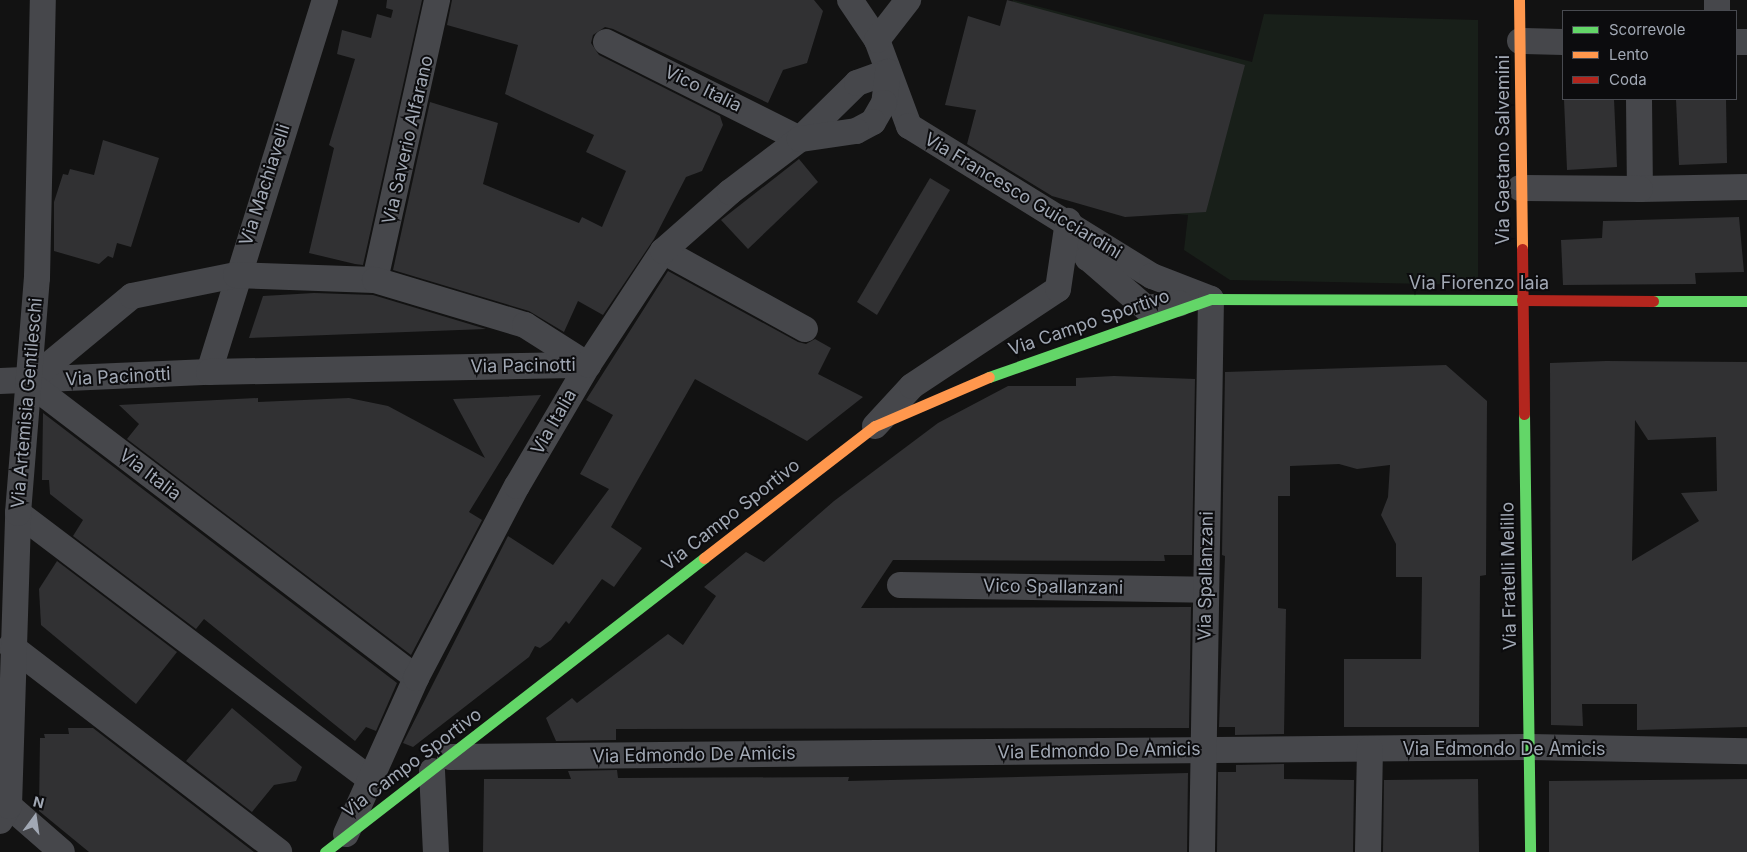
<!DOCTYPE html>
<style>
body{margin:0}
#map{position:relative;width:1747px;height:852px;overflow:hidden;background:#121212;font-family:Inter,sans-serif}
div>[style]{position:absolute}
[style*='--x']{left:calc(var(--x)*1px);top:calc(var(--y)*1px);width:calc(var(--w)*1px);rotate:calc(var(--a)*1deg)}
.green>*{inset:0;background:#181f19}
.building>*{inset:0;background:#313133}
.street>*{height:26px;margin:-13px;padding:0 13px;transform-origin:13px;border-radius:13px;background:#46474b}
.fast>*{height:11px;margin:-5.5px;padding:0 5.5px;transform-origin:5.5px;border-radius:5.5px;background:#63d668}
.slow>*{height:11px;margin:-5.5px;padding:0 5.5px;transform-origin:5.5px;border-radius:5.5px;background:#ff974d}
.jam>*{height:11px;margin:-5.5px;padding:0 5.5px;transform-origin:5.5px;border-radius:5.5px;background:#b3261e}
span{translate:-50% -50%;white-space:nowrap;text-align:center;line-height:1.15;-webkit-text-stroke:4px #0c0c0e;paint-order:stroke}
.street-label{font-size:18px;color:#a1a8b4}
.legend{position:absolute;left:1562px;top:10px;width:175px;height:90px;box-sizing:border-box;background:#0c0c0e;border:1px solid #484a50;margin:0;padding:6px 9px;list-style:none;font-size:15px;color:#a1a8b4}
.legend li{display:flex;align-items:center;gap:10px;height:25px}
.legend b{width:25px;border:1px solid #484a50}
.north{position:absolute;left:10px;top:792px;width:50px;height:50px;-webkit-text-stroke:4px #0c0c0e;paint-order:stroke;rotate:14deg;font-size:14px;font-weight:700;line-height:20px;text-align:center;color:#a1a8b4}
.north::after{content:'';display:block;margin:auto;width:18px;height:22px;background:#a1a8b4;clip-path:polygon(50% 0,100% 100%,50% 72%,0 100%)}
</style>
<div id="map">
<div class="green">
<i style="clip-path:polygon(1013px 0,1252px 62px,1264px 14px,1478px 20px,1478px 285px,1230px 280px,1184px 250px,1188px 215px,1101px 208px,972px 147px)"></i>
</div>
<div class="building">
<i style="clip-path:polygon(387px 0,422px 0,363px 265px,355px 264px,309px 253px,334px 148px,329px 145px,355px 59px,337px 54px,342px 30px,371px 38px,377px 14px,391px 18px,393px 10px,386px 8px)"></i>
<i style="clip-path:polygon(452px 0,814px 0,823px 11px,807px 63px,783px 70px,768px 103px,613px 29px,605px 27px,593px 35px,591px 43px,599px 55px,720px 116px,723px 125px,702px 171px,686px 177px,654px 239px,603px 315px,578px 301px,564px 332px,529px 311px,393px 270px,430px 102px,498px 123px,483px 184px,579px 223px,582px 217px,602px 227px,626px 171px,586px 152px,594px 135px,505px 94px,518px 45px,447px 25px)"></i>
<i style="clip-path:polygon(1007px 0,1245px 65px,1206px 212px,1125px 217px,1052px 196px,967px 144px,976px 110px,945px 105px,968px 16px,1000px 26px)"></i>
<i style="clip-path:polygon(1564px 99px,1614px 99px,1617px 167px,1567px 170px)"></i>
<i style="clip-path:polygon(1676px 99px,1726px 99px,1727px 163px,1679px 165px)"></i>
<i style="clip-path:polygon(103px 140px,159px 158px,131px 247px,117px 243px,113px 258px,108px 256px,99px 264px,54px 251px,54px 202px,63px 174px,68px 175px,70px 169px,94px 175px)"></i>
<i style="clip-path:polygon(799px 159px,818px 182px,748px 249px,721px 220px)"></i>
<i style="clip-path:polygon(930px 178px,950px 190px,877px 315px,857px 302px)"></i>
<i style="clip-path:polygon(1739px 217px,1744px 272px,1695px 273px,1696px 284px,1563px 285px,1561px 240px,1602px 238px,1603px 221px)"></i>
<i style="clip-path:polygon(668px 271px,798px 342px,806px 344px,815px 339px,831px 348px,818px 374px,863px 397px,807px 441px,695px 379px,611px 527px,642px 548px,614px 587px,602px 579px,569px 624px,566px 621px,551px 640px,540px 648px,535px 646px,529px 657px,413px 747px,403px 743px,508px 536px,553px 565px,609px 489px,580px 474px,613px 415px,586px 400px)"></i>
<i style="clip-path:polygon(314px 293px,373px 295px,486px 329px,249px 338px,263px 296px)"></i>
<i style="clip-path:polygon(evenodd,1606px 361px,1747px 362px,1747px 727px,1637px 730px,1637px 704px,1582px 704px,1583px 726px,1551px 725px,1550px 363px,1606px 361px,1635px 420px,1648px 440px,1716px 437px,1717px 491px,1681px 493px,1699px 521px,1632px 561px,1635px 420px)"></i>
<i style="clip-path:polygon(1446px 365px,1487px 401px,1486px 575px,1480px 576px,1479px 727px,1344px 727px,1344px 659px,1421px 659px,1422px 577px,1396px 577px,1396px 544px,1381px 515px,1388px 497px,1390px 465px,1357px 469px,1339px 464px,1290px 466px,1290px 496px,1278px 496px,1278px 608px,1286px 609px,1284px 734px,1235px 735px,1235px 727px,1219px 727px,1225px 556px,1222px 555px,1225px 372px)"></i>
<i style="clip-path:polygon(1114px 376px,1195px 379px,1192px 555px,1164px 555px,1165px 561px,893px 560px,861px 608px,1191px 607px,1189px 728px,616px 729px,616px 740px,556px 741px,546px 718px,572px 698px,577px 703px,668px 634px,683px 645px,716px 596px,704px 587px,746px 552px,764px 562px,834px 501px,938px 423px,1008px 386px,1076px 386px,1076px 378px)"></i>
<i style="clip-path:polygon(541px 395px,469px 512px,482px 520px,411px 655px,127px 439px,139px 424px,119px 405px,258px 398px,258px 402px,349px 398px,388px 406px,485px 458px,453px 399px)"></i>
<i style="clip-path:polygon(43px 413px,397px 683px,376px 731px,366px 727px,355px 741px,204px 619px,196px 629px,73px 536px,83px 520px,50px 494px,49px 480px,42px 480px)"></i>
<i style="clip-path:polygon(57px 561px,177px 652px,136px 704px,41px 625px,39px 589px)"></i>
<i style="clip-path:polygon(232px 708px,302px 767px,296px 781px,274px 785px,252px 812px,186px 761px)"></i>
<i style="clip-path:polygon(68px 728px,93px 728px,254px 852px,89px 852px,39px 811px,40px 738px,45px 738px,44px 734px,69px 734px)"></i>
<i style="clip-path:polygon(1284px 764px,1284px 779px,1354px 780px,1353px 852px,1217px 852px,1218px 772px,1236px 772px,1236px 765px)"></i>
<i style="clip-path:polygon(617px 770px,618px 778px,849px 777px,848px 781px,1188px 773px,1187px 852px,483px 852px,484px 779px,571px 779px,568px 771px)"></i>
<i style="clip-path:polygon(1478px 779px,1479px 852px,1383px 852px,1384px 780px)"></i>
<i style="clip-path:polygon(1747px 779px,1747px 852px,1549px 852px,1549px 781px)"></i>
</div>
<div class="street">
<i style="--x:850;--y:0;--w:48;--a:56"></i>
<i style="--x:877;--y:40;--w:92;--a:69.6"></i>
<i style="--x:909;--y:126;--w:286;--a:31.7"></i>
<i style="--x:1152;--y:276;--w:63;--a:21.3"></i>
<i style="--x:1717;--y:11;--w:11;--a:-90"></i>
<i style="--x:877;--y:40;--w:51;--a:-52.2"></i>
<i style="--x:1520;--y:41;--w:43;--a:1.3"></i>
<i style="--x:606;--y:42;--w:217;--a:26.6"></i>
<i style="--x:1736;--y:42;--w:11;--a:0"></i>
<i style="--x:1639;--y:99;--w:90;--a:89.4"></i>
<i style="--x:1640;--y:189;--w:107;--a:-1.1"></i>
<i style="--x:1520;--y:188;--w:120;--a:0.5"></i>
<i style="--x:1069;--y:223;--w:40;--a:62"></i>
<i style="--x:1088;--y:258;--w:77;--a:40.8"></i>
<i style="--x:1146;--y:308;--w:34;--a:-8"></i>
<i style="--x:663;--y:251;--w:162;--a:28.8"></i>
<i style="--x:375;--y:280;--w:287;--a:-77.5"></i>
<i style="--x:209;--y:372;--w:390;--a:-72.7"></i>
<i style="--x:0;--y:381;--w:209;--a:-2.5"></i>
<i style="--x:209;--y:372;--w:379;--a:-1.1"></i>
<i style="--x:28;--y:382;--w:135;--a:-39.6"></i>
<i style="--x:132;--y:296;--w:106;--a:-11.4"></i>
<i style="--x:236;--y:275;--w:139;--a:2.1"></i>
<i style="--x:375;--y:280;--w:157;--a:16.7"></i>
<i style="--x:525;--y:325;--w:75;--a:32.4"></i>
<i style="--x:28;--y:382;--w:488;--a:37.3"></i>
<i style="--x:875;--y:426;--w:54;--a:-47.2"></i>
<i style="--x:912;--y:386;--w:175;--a:-33.6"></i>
<i style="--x:1058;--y:289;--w:69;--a:-81.6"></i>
<i style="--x:18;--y:513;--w:443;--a:37.1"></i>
<i style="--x:900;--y:585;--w:306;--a:0.9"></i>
<i style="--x:11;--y:646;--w:338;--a:37.5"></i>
<i style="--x:450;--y:757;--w:1080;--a:-0.53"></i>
<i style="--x:1530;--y:747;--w:217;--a:1.1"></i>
<i style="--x:432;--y:771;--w:81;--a:87.2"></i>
<i style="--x:0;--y:798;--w:82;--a:41.1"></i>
<i style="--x:0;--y:821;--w:17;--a:-59"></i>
<i style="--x:9;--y:806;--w:293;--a:-88.2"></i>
<i style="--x:18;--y:513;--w:236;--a:-85.4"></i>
<i style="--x:37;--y:278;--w:278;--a:-88.8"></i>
<i style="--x:346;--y:834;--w:171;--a:-65.8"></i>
<i style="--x:416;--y:678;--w:217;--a:-62.3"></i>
<i style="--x:517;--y:486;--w:140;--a:-59.6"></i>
<i style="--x:588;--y:365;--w:136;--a:-56.7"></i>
<i style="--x:663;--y:251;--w:89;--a:-41.4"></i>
<i style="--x:730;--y:192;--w:88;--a:-37.1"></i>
<i style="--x:800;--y:139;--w:80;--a:-44.5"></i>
<i style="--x:857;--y:83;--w:33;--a:-20"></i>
<i style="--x:888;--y:72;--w:31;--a:97"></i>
<i style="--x:884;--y:103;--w:22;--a:120"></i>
<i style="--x:873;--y:122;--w:19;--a:152"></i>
<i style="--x:856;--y:131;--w:57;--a:171.9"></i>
<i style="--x:1202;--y:852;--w:553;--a:-89.07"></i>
<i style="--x:1368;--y:852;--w:103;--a:-88.9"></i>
</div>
<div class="fast">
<i style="--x:1653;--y:301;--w:94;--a:0"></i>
<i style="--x:989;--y:377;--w:235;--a:-19.4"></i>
<i style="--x:1211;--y:299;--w:311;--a:0.2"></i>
<i style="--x:1524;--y:414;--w:438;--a:89.2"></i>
<i style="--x:325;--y:852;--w:480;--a:-37.8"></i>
</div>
<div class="slow">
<i style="--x:1519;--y:0;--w:249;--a:89.3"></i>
<i style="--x:704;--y:558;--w:216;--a:-37.7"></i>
<i style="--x:875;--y:426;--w:124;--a:-23.3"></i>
</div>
<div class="jam">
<i style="--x:1522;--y:249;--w:165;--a:89.3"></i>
<i style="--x:1522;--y:300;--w:131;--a:0.4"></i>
</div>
<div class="street-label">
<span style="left:703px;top:89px;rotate:26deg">Vico Italia</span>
<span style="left:408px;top:140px;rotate:-77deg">Via Saverio Alfarano</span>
<span style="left:1503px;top:150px;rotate:-90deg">Via Gaetano Salvemini</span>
<span style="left:265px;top:185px;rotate:-72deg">Via Machiavelli</span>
<span style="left:1023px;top:196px;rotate:31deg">Via Francesco Guicciardini</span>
<span style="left:1479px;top:283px">Via Fiorenzo Iaia</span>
<span style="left:1089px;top:323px;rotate:-19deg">Via Campo Sportivo</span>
<span style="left:523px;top:366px;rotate:-1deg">Via Pacinotti</span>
<span style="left:118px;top:377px;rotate:-3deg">Via Pacinotti</span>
<span style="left:27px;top:403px;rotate:-85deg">Via Artemisia Gentileschi</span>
<span style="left:554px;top:422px;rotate:-60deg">Via Italia</span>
<span style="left:150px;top:475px;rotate:37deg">Via Italia</span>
<span style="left:731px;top:515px;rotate:-38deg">Via Campo Sportivo</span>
<span style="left:1206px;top:576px;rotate:-89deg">Via Spallanzani</span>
<span style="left:1509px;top:576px;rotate:-91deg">Via Fratelli Melillo</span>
<span style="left:1053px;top:587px;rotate:1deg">Vico Spallanzani</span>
<span style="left:1504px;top:749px">Via Edmondo De Amicis</span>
<span style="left:1099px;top:751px;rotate:-1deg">Via Edmondo De Amicis</span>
<span style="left:694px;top:755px;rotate:-1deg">Via Edmondo De Amicis</span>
<span style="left:412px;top:763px;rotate:-37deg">Via Campo Sportivo</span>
</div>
<ul class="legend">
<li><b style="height:6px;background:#63d668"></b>Scorrevole</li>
<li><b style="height:6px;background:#ff974d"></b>Lento</li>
<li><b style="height:6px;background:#b3261e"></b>Coda</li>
</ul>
<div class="north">N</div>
</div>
